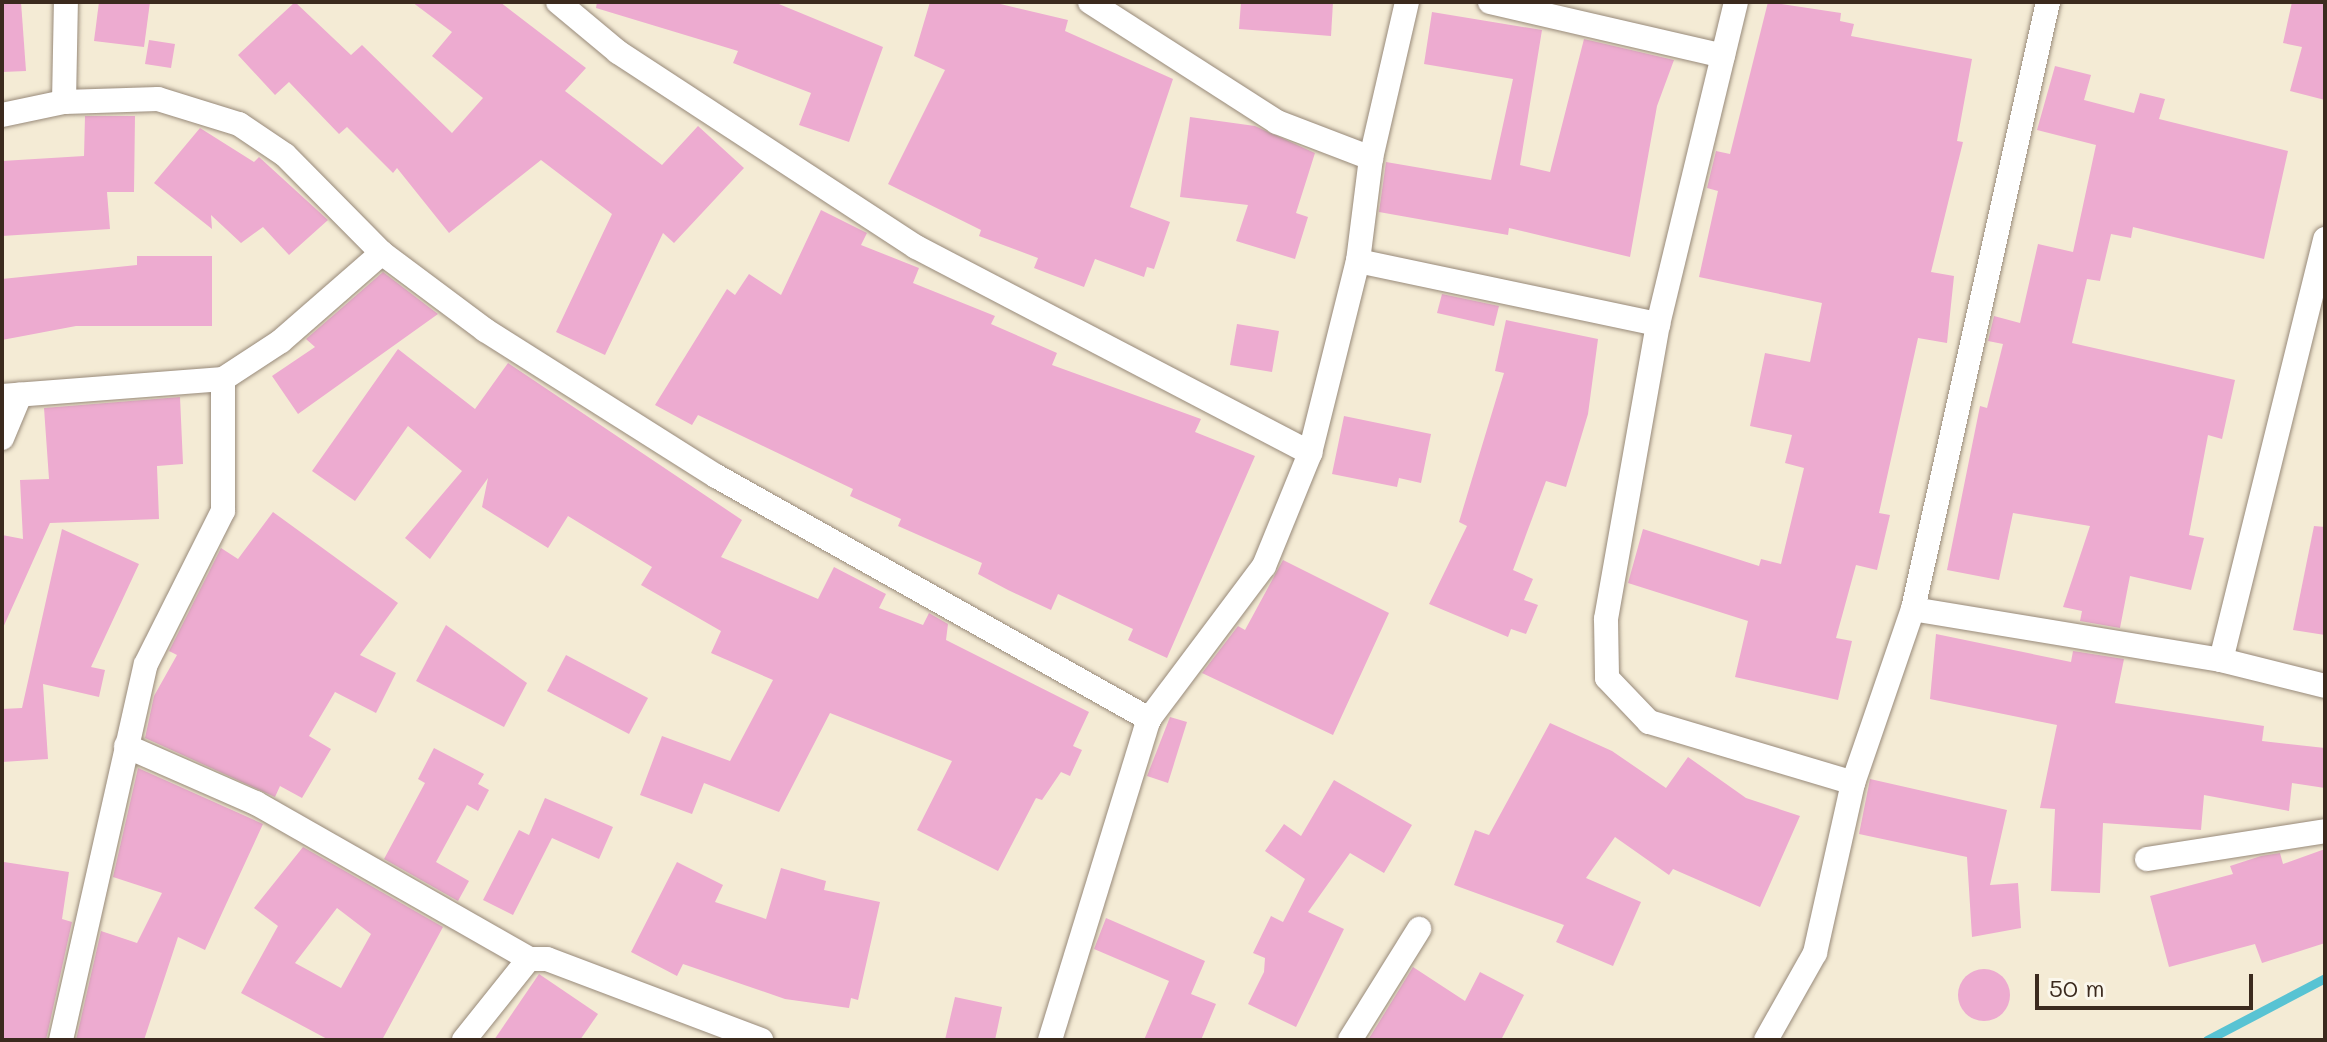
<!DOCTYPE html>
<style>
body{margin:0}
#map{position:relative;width:2327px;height:1042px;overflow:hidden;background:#f4ebd5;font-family:Mali,sans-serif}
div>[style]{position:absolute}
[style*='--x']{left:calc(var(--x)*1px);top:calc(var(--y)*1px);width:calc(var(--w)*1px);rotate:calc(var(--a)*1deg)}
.stream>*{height:9px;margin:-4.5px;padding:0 4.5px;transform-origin:4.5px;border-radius:4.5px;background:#58c3d3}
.building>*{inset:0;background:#edabd0}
.round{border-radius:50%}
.roads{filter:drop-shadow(0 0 2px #988a7a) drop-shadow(0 0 2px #988a7a)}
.street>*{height:24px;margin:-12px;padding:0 12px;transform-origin:12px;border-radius:12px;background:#fff}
span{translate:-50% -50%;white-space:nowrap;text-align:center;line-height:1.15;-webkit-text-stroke:6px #fbf7ec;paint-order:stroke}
.frame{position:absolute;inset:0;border:4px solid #3b2a1e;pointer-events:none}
.scale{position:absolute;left:2035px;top:974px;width:218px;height:36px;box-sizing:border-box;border:4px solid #3b2a1e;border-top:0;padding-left:10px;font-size:24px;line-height:28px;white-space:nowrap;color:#3b2a1e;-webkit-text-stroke:6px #fbf7ec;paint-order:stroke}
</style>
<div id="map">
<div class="stream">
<i style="--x:2207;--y:1040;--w:133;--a:-27.7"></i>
</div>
<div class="building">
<i style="clip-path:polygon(2px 2px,21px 2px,26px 71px,2px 72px)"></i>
<i style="clip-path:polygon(99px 2px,150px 2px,144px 47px,94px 41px)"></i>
<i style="clip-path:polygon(295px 2px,351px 55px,362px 45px,452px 133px,483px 98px,432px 56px,452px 32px,412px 2px,500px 2px,586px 68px,565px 91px,662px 165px,698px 126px,744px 168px,674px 243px,663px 233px,605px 355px,556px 332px,612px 214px,541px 160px,449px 233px,397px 168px,393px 173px,347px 127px,339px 134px,289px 82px,275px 95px,238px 55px)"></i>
<i style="clip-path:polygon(597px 2px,774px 2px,883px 47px,849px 142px,799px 125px,811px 93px,733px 63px,738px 51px,596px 8px)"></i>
<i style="clip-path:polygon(930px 2px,992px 2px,1068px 20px,1065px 31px,1173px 79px,1130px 207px,1170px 222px,1154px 269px,1147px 267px,1144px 277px,1095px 259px,1084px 287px,1034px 268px,1038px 258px,979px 236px,981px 230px,888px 184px,945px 70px,914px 56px)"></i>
<i style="clip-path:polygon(1241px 2px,1333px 2px,1331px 36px,1239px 29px)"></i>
<i style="clip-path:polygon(1768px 2px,1841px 13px,1840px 21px,1854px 24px,1851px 36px,1972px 59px,1957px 141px,1963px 142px,1931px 272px,1954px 276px,1947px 343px,1918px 338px,1879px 513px,1890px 515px,1877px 570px,1856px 565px,1836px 638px,1852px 641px,1838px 700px,1735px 677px,1748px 621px,1628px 583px,1643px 529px,1759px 566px,1761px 559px,1781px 564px,1804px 468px,1785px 463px,1792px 435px,1750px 426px,1765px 353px,1810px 362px,1822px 303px,1699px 277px,1718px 191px,1707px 188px,1716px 151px,1730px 154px)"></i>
<i style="clip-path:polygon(2292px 2px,2325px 2px,2325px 100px,2290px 91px,2302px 47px,2283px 43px)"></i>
<i style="clip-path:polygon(1432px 12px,1542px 30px,1520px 165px,1550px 172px,1584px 39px,1674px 60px,1657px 106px,1630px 257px,1509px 228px,1508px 235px,1379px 212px,1386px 162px,1491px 180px,1513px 79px,1424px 64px)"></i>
<i style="clip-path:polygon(149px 40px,175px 44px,171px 68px,145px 64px)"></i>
<i style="clip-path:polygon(2055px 66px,2091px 75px,2084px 100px,2134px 113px,2140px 93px,2165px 99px,2159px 119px,2288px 151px,2264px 259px,2133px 227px,2131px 238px,2111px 234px,2100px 281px,2087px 279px,2072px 343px,2235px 380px,2222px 439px,2208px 435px,2189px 535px,2204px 538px,2191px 590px,2130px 576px,2120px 628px,2080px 621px,2082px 611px,2063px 607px,2090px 526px,2013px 513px,1999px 580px,1947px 570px,1980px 406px,1987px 408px,2003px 344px,1988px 341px,1994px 316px,2020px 323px,2038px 244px,2073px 252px,2096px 145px,2037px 130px)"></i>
<i style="clip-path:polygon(85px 116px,135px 116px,134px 192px,107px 192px,110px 229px,2px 236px,2px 161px,84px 156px)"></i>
<i style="clip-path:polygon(1190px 117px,1255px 126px,1315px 153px,1296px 213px,1308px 217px,1295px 259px,1236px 241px,1248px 205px,1180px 197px)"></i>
<i style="clip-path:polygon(200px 128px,254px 162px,259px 157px,328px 220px,289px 255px,263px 227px,241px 243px,211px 215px,212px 229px,154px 183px)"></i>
<i style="clip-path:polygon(821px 210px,867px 233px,861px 245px,919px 268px,913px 283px,995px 316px,991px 324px,1057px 353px,1052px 365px,1201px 419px,1195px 432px,1255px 456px,1167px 658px,1128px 640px,1133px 629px,1058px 594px,1051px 610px,1008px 590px,978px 574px,982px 563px,898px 526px,901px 519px,850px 496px,853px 489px,698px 415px,692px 425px,655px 405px,727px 289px,735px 295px,749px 274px,781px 295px)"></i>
<i style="clip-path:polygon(137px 256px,212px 256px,212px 326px,76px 326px,2px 340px,2px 279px,137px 265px)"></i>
<i style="clip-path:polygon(383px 272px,438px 314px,298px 414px,272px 376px,315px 347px,306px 339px)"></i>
<i style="clip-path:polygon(1442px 294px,1499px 306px,1494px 326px,1437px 313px)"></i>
<i style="clip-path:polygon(1506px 320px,1598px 339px,1588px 414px,1566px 487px,1546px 481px,1513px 570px,1533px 579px,1524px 600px,1538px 605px,1526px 634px,1511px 629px,1508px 637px,1429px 604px,1467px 526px,1459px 522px,1504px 373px,1495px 371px)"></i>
<i style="clip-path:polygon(1237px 324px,1279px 331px,1272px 372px,1230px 365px)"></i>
<i style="clip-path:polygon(398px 349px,475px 409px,508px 363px,742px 520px,721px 557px,818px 599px,834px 567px,886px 594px,879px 608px,923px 625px,929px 613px,948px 624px,946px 640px,1089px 712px,1073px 746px,1082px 750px,1070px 776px,1061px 772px,1042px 800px,1036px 798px,998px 871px,917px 830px,952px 761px,830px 713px,779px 812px,704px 783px,692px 814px,640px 795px,662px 736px,730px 761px,773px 680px,711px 653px,721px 631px,641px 585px,652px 567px,568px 516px,548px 548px,482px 507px,488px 478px,430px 559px,405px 538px,462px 471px,408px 426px,355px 501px,312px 471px)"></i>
<i style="clip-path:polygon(180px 397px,183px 464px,157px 466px,159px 519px,50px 523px,2px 630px,2px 535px,23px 539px,20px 480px,49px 479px,44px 408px)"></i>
<i style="clip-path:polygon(1344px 416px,1431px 434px,1421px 483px,1399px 478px,1397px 487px,1332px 474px)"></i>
<i style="clip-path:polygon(273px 512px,398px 603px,360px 655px,396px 673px,376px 713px,335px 692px,309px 736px,331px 749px,302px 798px,280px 786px,275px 797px,145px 738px,154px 696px,177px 655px,169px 651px,221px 548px,238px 559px)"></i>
<i style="clip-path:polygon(2314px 526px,2325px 527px,2325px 635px,2293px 630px)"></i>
<i style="clip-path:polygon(62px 529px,139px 564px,91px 667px,105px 670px,99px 697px,43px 684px,48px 759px,2px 762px,2px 709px,22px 708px)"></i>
<i style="clip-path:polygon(1283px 560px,1389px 613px,1333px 735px,1202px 673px,1238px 626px,1245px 630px)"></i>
<i style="clip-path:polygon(446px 625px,527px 683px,504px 727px,416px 681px)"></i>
<i style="clip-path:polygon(1936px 634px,2071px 662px,2073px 651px,2124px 659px,2115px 703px,2264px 726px,2262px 741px,2325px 748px,2325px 788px,2292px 783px,2289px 811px,2204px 795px,2201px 830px,2103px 823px,2100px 893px,2051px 891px,2055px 809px,2040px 808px,2057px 725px,1930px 699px)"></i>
<i style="clip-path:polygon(566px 655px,648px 698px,629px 734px,547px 691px)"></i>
<i style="clip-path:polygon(1170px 717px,1187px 722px,1168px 783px,1147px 776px)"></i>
<i style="clip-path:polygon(1550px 723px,1612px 751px,1666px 788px,1688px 757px,1746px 798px,1800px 816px,1760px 907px,1673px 869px,1669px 875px,1615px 837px,1586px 878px,1641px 902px,1613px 966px,1556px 942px,1564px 925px,1454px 885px,1475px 830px,1489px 835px)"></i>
<i style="clip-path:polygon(434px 748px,484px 774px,478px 784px,489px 790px,478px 811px,467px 805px,436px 862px,469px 881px,458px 901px,384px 859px,425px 783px,418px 779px)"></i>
<i style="clip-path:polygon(138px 768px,263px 824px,205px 950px,178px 937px,144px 1040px,76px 1040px,101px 931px,137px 943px,162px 893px,113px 877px)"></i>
<i style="clip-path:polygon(1870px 779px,2007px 810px,1990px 885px,2018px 883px,2021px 928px,1972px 937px,1967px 857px,1859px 834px)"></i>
<i style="clip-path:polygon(1334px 780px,1412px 825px,1384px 873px,1350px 853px,1308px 912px,1344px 929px,1296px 1027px,1248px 1004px,1264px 972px,1265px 958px,1253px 953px,1271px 916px,1283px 922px,1305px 879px,1265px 851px,1284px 824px,1301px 836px)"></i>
<i style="clip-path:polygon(545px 798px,613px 827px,599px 859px,552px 838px,513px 915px,483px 900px,519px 830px,529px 835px)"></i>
<i style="clip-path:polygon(evenodd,303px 847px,443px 927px,382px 1040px,329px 1040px,241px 993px,278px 926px,254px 908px,303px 847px,337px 908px,371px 934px,341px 988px,295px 963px,337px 908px)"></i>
<i style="clip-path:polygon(2325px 849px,2325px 943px,2262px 963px,2255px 944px,2169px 967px,2150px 896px,2233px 874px,2230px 866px,2261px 856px,2280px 853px,2283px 864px)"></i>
<i style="clip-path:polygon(4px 862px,69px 872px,62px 919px,72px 922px,46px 1040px,2px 1040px)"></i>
<i style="clip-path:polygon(677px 862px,723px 885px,715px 902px,766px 919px,781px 868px,826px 881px,824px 890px,880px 902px,858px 1000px,851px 998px,849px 1008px,785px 999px,683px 964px,677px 976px,631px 952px)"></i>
<i style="clip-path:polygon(1106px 918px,1205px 961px,1191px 994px,1216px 1004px,1201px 1040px,1144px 1040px,1169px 981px,1094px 949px)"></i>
<i style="clip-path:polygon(1413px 967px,1465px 1001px,1480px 972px,1524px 995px,1501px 1040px,1368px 1040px)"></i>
<i class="round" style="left:1958px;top:969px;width:52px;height:52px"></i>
<i style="clip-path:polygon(539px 974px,598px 1014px,580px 1040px,494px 1040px)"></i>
<i style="clip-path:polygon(955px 997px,1002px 1007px,995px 1040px,945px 1040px)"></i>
</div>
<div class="roads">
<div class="street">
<i style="--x:558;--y:2;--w:78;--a:39.8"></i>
<i style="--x:618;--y:52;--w:356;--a:33.2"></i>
<i style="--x:916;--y:247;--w:445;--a:27.6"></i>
<i style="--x:1090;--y:2;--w:222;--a:32.7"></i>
<i style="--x:1277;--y:122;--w:101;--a:21"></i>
<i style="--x:1490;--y:2;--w:239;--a:13"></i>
<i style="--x:1736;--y:2;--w:331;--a:103.6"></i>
<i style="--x:1658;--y:324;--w:300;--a:100"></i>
<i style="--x:1606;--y:619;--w:59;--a:89"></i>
<i style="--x:1607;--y:678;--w:61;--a:46.3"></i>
<i style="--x:1649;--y:722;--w:213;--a:16.6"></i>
<i style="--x:64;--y:102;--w:100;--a:-88.9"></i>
<i style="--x:2;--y:115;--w:63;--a:-11.8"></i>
<i style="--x:64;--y:102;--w:94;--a:-1.8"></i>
<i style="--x:158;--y:99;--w:85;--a:17.2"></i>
<i style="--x:239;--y:124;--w:55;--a:34"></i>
<i style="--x:285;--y:155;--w:138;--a:45.3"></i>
<i style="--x:382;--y:253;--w:129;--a:36.8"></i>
<i style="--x:485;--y:330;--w:273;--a:32.3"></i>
<i style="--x:716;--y:476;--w:497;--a:29.3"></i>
<i style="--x:1358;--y:261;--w:307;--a:11.9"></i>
<i style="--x:2;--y:396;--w:222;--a:-4.4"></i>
<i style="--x:223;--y:379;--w:69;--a:-33.2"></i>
<i style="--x:281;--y:341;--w:134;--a:-41.1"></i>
<i style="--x:2;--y:438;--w:47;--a:-67.3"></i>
<i style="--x:1913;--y:609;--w:312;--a:9.4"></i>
<i style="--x:2221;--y:660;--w:107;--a:14"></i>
<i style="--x:2221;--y:660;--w:434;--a:-76.1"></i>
<i style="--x:126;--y:746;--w:142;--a:23.7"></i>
<i style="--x:256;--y:803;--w:314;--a:29.7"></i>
<i style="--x:2147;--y:859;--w:180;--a:-8.9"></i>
<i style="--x:61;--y:1040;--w:385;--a:-77.3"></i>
<i style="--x:146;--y:664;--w:171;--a:-63.3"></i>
<i style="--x:223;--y:511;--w:132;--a:-90"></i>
<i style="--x:464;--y:1040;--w:104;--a:-51.3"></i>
<i style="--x:529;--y:959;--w:18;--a:0"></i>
<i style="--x:547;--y:959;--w:229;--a:20.7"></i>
<i style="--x:1050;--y:1040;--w:336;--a:-72.9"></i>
<i style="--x:1149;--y:719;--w:191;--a:-53.1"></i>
<i style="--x:1264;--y:566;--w:122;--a:-67.8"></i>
<i style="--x:1310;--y:453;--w:198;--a:-76"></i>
<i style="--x:1358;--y:261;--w:104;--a:-82.8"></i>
<i style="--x:1371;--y:158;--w:160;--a:-77"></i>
<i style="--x:1350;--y:1040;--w:131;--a:-58.1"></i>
<i style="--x:1766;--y:1040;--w:100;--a:-60.6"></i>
<i style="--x:1815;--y:953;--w:174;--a:-77.4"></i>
<i style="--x:1853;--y:783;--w:184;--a:-71"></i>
<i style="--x:1913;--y:609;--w:622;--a:-77.46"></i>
</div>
</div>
<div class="frame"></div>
<div class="scale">50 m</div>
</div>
